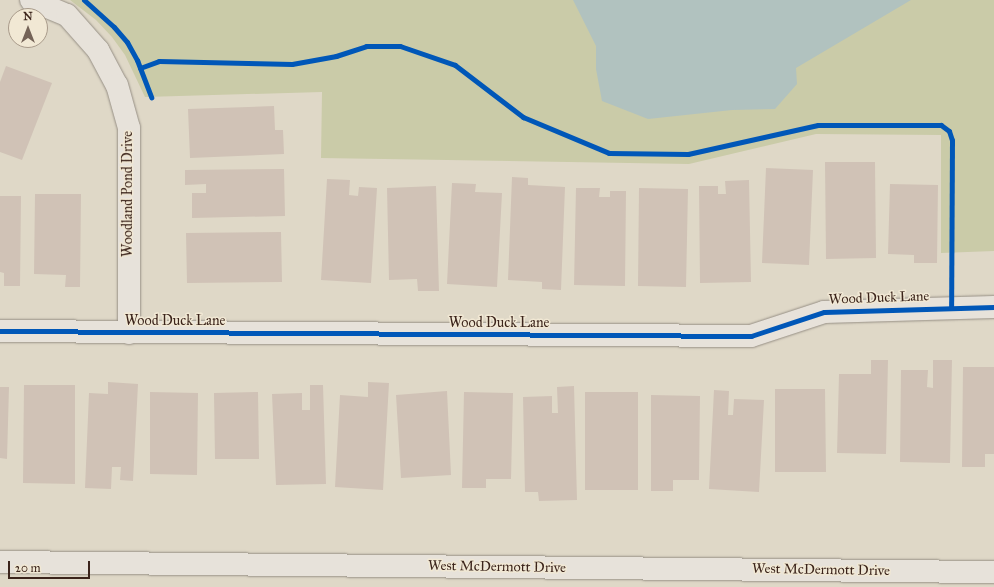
<!DOCTYPE html>
<style>
body{margin:0}
#map{position:relative;width:994px;height:587px;overflow:hidden;background:#dfd8c7;font-family:"IM FELL Great Primer",serif}
div>[style]{position:absolute}
[style*='--x']{left:calc(var(--x)*1px);top:calc(var(--y)*1px);width:calc(var(--w)*1px);rotate:calc(var(--a)*1deg)}
.green>*{inset:0;background:#cacba8}
.water>*{inset:0;background:#b1c2bf}
.building>*{inset:0;background:#d0c2b6}
.roads{filter:drop-shadow(0 0 1px #968f85) drop-shadow(0 0 1px #968f85)}
.street>*{height:22px;margin:-11px;padding:0 11px;transform-origin:11px;border-radius:11px;background:#e7e2da}
.secondary>*{height:22px;margin:-11px;padding:0 11px;transform-origin:11px;border-radius:11px;background:#e7e2da}
.cycleway>*{height:5px;margin:-2.5px;padding:0 2.5px;transform-origin:2.5px;border-radius:2.5px;background:#0057b8}
span{translate:-50% -50%;white-space:nowrap;text-align:center;line-height:1.15;-webkit-text-stroke:3px #f1e8d4;paint-order:stroke}
.street-label{font-size:14px;color:#3b241b}
.north{position:absolute;left:8px;top:8px;width:40px;height:40px;box-sizing:border-box;background:#f1e8d4;border:1px solid #a89a8a;border-radius:50%;rotate:0deg;font-size:11px;font-weight:700;line-height:16px;text-align:center;color:#3b241b}
.north::after{content:'';display:block;margin:auto;width:14px;height:18px;background:#746357;clip-path:polygon(50% 0,100% 100%,50% 72%,0 100%)}
.scale{position:absolute;left:8px;top:561px;width:82px;height:18px;box-sizing:border-box;border:2px solid #3b241b;border-top:0;padding-left:5px;font-size:12px;line-height:14px;white-space:nowrap;color:#3b241b;-webkit-text-stroke:3px #f1e8d4;paint-order:stroke}
</style>
<div id="map">
<div class="green">
<i style="clip-path:polygon(70px 0,994px 0,994px 251px,941px 253px,941px 135px,816px 134px,689px 164px,321px 158px,322px 92px,145px 97px,125px 55px,112px 37px,96px 20px)"></i>
</div>
<div class="water">
<i style="clip-path:polygon(573px 0,911px 0,796px 68px,797px 84px,775px 109px,732px 110px,648px 119px,602px 101px,596px 69px,596px 46px)"></i>
</div>
<div class="building">
<i style="clip-path:polygon(6px 66px,52px 83px,22px 160px,0 152px,0 82px)"></i>
<i style="clip-path:polygon(274px 106px,275px 130px,283px 130px,284px 154px,190px 158px,188px 109px)"></i>
<i style="clip-path:polygon(825px 162px,875px 162px,876px 258px,826px 259px)"></i>
<i style="clip-path:polygon(766px 168px,813px 170px,809px 265px,762px 263px)"></i>
<i style="clip-path:polygon(284px 169px,285px 216px,192px 218px,192px 193px,206px 193px,206px 184px,185px 185px,185px 170px)"></i>
<i style="clip-path:polygon(512px 177px,528px 178px,528px 185px,565px 187px,561px 290px,542px 289px,542px 282px,508px 280px)"></i>
<i style="clip-path:polygon(327px 179px,350px 180px,349px 195px,358px 196px,359px 187px,377px 188px,371px 283px,321px 280px)"></i>
<i style="clip-path:polygon(749px 180px,751px 282px,700px 283px,699px 186px,718px 186px,718px 194px,726px 194px,725px 181px)"></i>
<i style="clip-path:polygon(452px 183px,476px 184px,475px 192px,502px 193px,497px 287px,447px 284px)"></i>
<i style="clip-path:polygon(890px 184px,938px 185px,937px 263px,914px 263px,914px 255px,888px 254px)"></i>
<i style="clip-path:polygon(436px 186px,439px 291px,418px 291px,417px 279px,389px 280px,387px 188px)"></i>
<i style="clip-path:polygon(576px 188px,600px 188px,599px 197px,610px 197px,610px 191px,626px 191px,625px 286px,574px 285px)"></i>
<i style="clip-path:polygon(639px 188px,688px 189px,686px 287px,638px 286px)"></i>
<i style="clip-path:polygon(35px 194px,81px 194px,80px 287px,65px 287px,66px 275px,34px 274px)"></i>
<i style="clip-path:polygon(0 196px,21px 196px,20px 286px,4px 286px,4px 273px,0 272px)"></i>
<i style="clip-path:polygon(281px 232px,282px 282px,187px 283px,186px 233px)"></i>
<i style="clip-path:polygon(871px 360px,888px 360px,886px 454px,837px 453px,839px 374px,871px 374px)"></i>
<i style="clip-path:polygon(933px 360px,952px 360px,950px 463px,900px 462px,901px 370px,928px 370px,927px 387px,933px 388px)"></i>
<i style="clip-path:polygon(963px 367px,994px 367px,994px 454px,985px 454px,985px 467px,962px 467px)"></i>
<i style="clip-path:polygon(108px 382px,138px 384px,133px 481px,120px 480px,121px 467px,112px 467px,111px 489px,85px 488px,89px 393px,108px 394px)"></i>
<i style="clip-path:polygon(368px 382px,389px 383px,383px 490px,335px 487px,340px 395px,368px 397px)"></i>
<i style="clip-path:polygon(24px 385px,75px 385px,75px 484px,23px 483px)"></i>
<i style="clip-path:polygon(310px 385px,323px 385px,326px 484px,276px 485px,272px 394px,302px 393px,302px 410px,310px 410px)"></i>
<i style="clip-path:polygon(574px 386px,577px 500px,539px 501px,538px 492px,525px 492px,523px 397px,552px 396px,552px 413px,558px 413px,557px 387px)"></i>
<i style="clip-path:polygon(0 387px,9px 387px,7px 459px,0 458px)"></i>
<i style="clip-path:polygon(775px 389px,825px 389px,826px 472px,775px 472px)"></i>
<i style="clip-path:polygon(714px 390px,729px 391px,728px 415px,733px 415px,734px 399px,764px 400px,759px 492px,709px 489px)"></i>
<i style="clip-path:polygon(447px 391px,451px 475px,401px 478px,396px 395px)"></i>
<i style="clip-path:polygon(150px 392px,198px 393px,197px 475px,150px 474px)"></i>
<i style="clip-path:polygon(258px 392px,259px 459px,215px 459px,214px 393px)"></i>
<i style="clip-path:polygon(464px 392px,513px 393px,511px 479px,486px 479px,486px 488px,462px 488px)"></i>
<i style="clip-path:polygon(585px 392px,638px 392px,638px 490px,585px 490px)"></i>
<i style="clip-path:polygon(651px 395px,700px 396px,699px 480px,673px 480px,673px 491px,651px 491px)"></i>
</div>
<div class="roads">
<div class="street">
<i style="--x:31;--y:0;--w:39;--a:23"></i>
<i style="--x:67;--y:15;--w:47;--a:48.5"></i>
<i style="--x:98;--y:50;--w:40;--a:62"></i>
<i style="--x:117;--y:85;--w:45;--a:74.4"></i>
<i style="--x:129;--y:128;--w:205;--a:90"></i>
<i style="--x:0;--y:331;--w:751;--a:0.38"></i>
<i style="--x:751;--y:336;--w:77;--a:-18.2"></i>
<i style="--x:824;--y:312;--w:170;--a:-1.7"></i>
</div>
<div class="secondary">
<i style="--x:0;--y:562;--w:994;--a:0.58"></i>
</div>
</div>
<div class="cycleway">
<i style="--x:84;--y:0;--w:40;--a:42"></i>
<i style="--x:114;--y:27;--w:20;--a:49"></i>
<i style="--x:127;--y:42;--w:21;--a:61"></i>
<i style="--x:137;--y:60;--w:40;--a:69"></i>
<i style="--x:140;--y:68;--w:20;--a:-20"></i>
<i style="--x:159;--y:61;--w:133;--a:1.3"></i>
<i style="--x:292;--y:64;--w:45;--a:-10.3"></i>
<i style="--x:336;--y:56;--w:32;--a:-18"></i>
<i style="--x:366;--y:46;--w:34;--a:0"></i>
<i style="--x:400;--y:46;--w:58;--a:19.1"></i>
<i style="--x:455;--y:65;--w:86;--a:37.4"></i>
<i style="--x:523;--y:117;--w:93;--a:22.7"></i>
<i style="--x:609;--y:153;--w:79;--a:0.7"></i>
<i style="--x:688;--y:154;--w:133;--a:-12.6"></i>
<i style="--x:818;--y:125;--w:123;--a:0"></i>
<i style="--x:941;--y:125;--w:10;--a:37"></i>
<i style="--x:949;--y:131;--w:9;--a:72"></i>
<i style="--x:952;--y:140;--w:168;--a:90.3"></i>
<i style="--x:0;--y:331;--w:751;--a:0.38"></i>
<i style="--x:751;--y:336;--w:77;--a:-18.2"></i>
<i style="--x:824;--y:312;--w:170;--a:-1.7"></i>
</div>
<div class="street-label">
<span style="left:128px;top:194px;rotate:-90deg">Woodland Pond Drive</span>
<span style="left:879px;top:298px;rotate:-2deg">Wood Duck Lane</span>
<span style="left:175px;top:321px">Wood Duck Lane</span>
<span style="left:499px;top:323px">Wood Duck Lane</span>
<span style="left:497px;top:567px;rotate:1deg">West McDermott Drive</span>
<span style="left:821px;top:570px;rotate:1deg">West McDermott Drive</span>
</div>
<div class="north">N</div>
<div class="scale">20 m</div>
</div>
